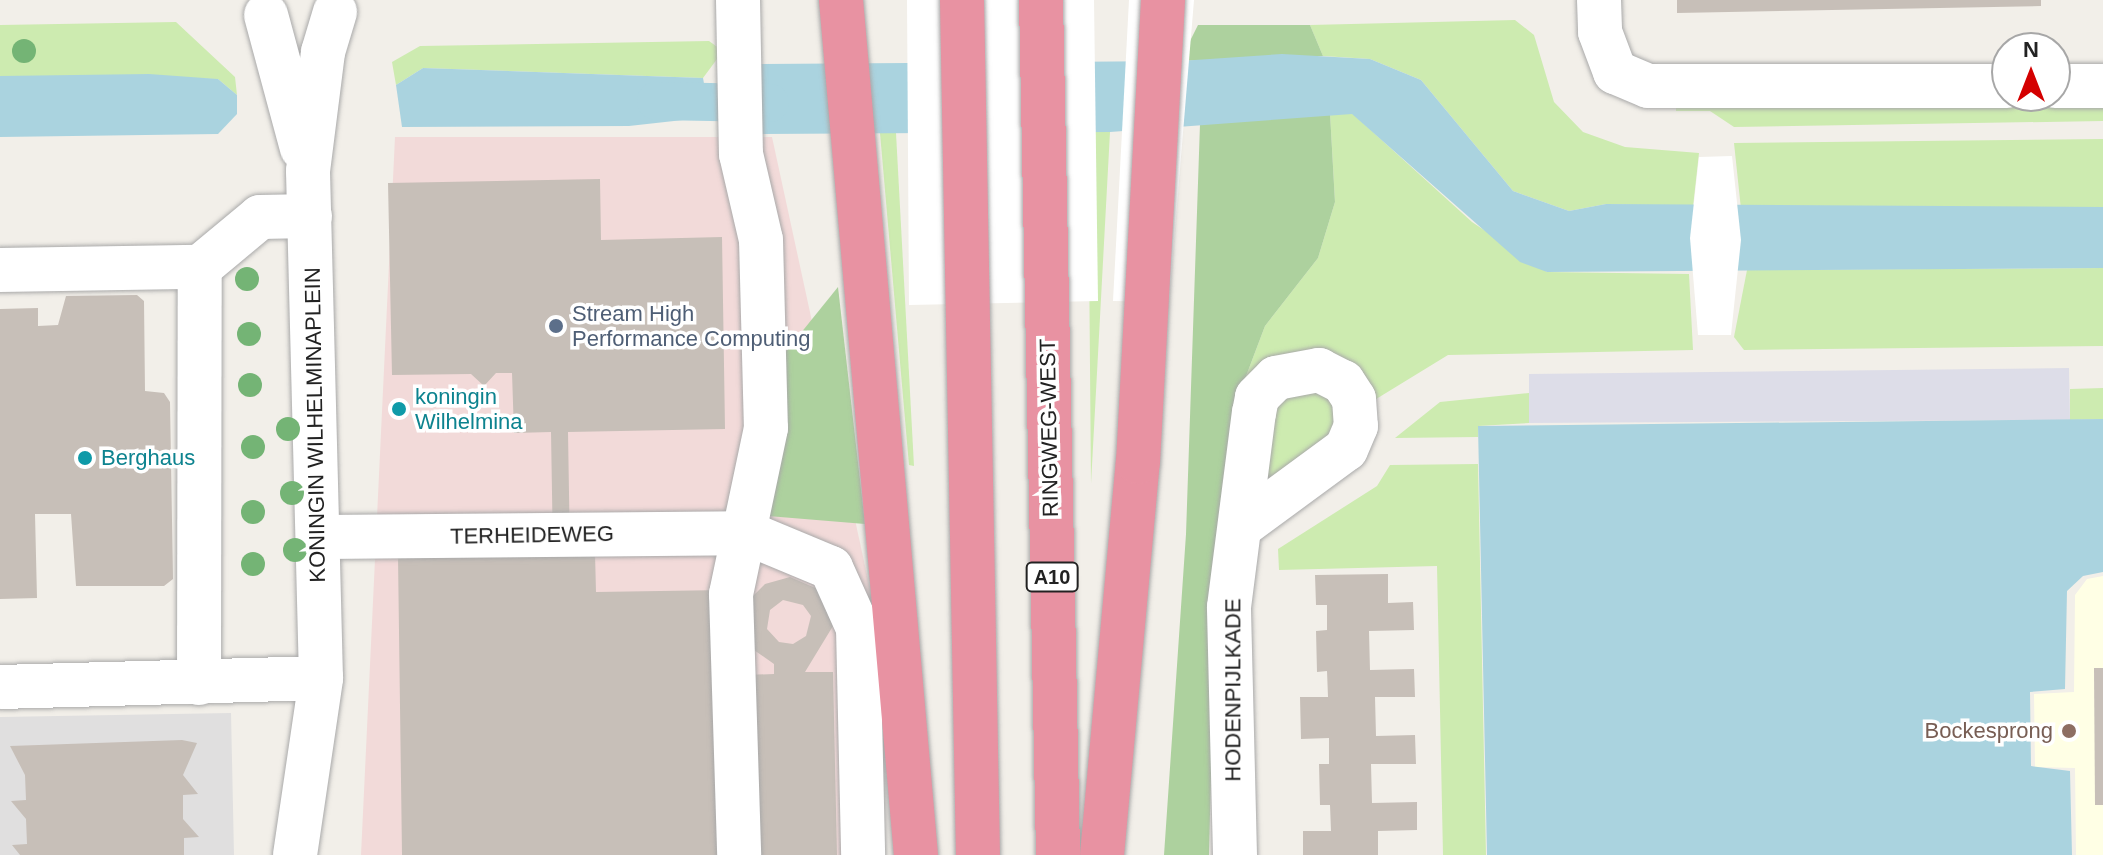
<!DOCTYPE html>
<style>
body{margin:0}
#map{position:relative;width:2103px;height:855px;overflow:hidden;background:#f2efe9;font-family:Helvetica,sans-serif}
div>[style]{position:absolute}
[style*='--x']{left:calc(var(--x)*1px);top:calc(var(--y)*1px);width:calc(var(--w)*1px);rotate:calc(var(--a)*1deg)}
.residential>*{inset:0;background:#e0dfdf}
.commercial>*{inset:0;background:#f2dad9}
.education>*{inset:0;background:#ffffe5}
.grass>*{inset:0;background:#cdebb0}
.forest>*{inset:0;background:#add19e}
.plaza>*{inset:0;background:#dddde8}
.water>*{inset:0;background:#aad3df}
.pier>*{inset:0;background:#fff}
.canal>*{height:38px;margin:-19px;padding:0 19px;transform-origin:19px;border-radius:19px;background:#aad3df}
.building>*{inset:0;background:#c7bfb8}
.roads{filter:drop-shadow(0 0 2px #a9a9a9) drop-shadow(0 0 2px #a9a9a9)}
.minor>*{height:44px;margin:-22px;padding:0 22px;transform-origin:22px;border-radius:22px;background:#fff}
.highway>*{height:44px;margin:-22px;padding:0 22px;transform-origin:22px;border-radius:22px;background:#e892a2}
.trees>*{width:24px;height:24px;margin:-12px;border-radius:50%;background:#74b475}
.dots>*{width:22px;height:22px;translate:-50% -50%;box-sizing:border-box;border:4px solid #fff;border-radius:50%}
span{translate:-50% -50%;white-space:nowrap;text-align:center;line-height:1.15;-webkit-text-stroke:7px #fff;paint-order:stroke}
.shield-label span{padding:2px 6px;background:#fff;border:2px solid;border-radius:6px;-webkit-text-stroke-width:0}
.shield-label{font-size:20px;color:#222;font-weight:700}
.service-label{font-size:22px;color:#4e5e75}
.left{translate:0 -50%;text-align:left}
.culture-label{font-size:22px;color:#0d838f}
.street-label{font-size:22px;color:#222}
.education-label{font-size:22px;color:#785e54}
.right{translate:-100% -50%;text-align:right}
.north{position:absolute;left:1991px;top:32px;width:80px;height:80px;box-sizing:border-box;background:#fff;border:2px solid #a7a7a7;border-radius:50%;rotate:0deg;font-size:22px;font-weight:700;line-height:32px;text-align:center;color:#222}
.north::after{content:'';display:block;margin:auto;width:28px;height:36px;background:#d40000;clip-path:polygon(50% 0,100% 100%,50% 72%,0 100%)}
</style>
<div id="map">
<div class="residential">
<i style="clip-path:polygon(231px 713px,234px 855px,0 855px,0 717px)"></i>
</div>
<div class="commercial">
<i style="clip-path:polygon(395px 137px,772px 137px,875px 612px,882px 855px,361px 855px)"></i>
</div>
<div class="education">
<i style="clip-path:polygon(2103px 576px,2103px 855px,2076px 855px,2075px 768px,2035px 767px,2034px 694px,2074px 692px,2075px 595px,2087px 579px)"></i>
</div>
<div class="grass">
<i style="clip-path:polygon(1515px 20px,1534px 35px,1554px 102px,1583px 132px,1625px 147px,1699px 153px,1693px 207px,1606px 204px,1569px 211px,1513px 191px,1421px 80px,1370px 59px,1323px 56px,1310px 25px)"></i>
<i style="clip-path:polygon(176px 22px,235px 77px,237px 95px,218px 79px,0 76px,0 25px)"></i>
<i style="clip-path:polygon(709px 41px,723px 51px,703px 78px,423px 68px,396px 85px,392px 62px,420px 46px)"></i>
<i style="clip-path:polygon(2103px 98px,2103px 121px,1734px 127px,1710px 111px,1676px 111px,1676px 104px)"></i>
<i style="clip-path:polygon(1330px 113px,1353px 114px,1472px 222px,1547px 272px,1689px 274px,1693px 350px,1448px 355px,1368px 404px,1357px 382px,1237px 400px,1265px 326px,1318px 258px,1335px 202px)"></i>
<i style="clip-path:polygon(1087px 132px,1110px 132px,1091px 484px,1089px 251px)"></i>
<i style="clip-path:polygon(880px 133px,896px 133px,914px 466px,909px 465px)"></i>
<i style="clip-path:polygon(2103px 139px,2103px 207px,1741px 209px,1734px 143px)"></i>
<i style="clip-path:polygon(2103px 268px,2103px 346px,1744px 350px,1734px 337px,1747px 270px)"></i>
<i style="clip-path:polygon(1304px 386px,1334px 401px,1339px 438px,1266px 496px,1266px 407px)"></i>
<i style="clip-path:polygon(2103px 388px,2103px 419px,2070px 420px,2070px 389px)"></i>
<i style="clip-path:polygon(1529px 393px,1529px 423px,1478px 426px,1478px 437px,1395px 438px,1440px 402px)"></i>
<i style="clip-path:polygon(1478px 464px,1486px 855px,1443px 855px,1437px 566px,1279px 570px,1278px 549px,1377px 486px,1390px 465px)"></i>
</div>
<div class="forest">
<i style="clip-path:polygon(1198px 25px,1310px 25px,1323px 56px,1180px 61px)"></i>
<i style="clip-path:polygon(1330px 113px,1335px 202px,1318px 258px,1265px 326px,1237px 400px,1215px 607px,1209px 855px,1164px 855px,1186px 534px,1200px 124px)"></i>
<i style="clip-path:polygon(838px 287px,865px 524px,768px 516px,779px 360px)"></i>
</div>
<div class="plaza">
<i style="clip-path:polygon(2069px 368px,2070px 420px,1529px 423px,1529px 374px)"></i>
</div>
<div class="water">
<i style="clip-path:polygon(1282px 54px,1370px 59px,1421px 80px,1513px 191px,1569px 211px,1606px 204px,2103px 207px,2103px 268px,1547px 272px,1520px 262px,1352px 114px,1110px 132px,759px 134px,759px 64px,1180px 61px)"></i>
<i style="clip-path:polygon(423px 68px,703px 78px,710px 117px,629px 126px,402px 127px,396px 85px)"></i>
<i style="clip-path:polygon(149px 74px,218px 79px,237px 95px,237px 114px,218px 134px,0 137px,0 76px)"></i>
<i style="clip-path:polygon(2103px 419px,2103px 572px,2083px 576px,2067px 591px,2065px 689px,2030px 692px,2031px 766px,2070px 771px,2072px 855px,1487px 855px,1478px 426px)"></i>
</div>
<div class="pier">
<i style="clip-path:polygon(907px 0,1094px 0,1098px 301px,909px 305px)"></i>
<i style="clip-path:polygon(1129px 0,1194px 0,1169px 302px,1113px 301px)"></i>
<i style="clip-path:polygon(1732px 156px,1741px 240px,1731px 335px,1698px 335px,1690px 238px,1699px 157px)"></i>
</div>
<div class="canal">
<i style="--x:656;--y:101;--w:114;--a:1"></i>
</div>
<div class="building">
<i style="clip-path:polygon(1677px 0,2041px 0,2041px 6px,1677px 13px)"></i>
<i style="clip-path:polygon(600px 179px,601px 240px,722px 237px,725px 429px,568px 432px,570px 553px,595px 553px,596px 592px,724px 590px,730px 855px,402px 855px,398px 557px,553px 553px,551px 432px,514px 433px,512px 373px,496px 373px,484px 386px,471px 374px,392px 375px,388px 183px)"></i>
<i style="clip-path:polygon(137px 295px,144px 301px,145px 391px,164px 393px,170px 402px,173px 579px,164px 586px,76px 586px,71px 514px,35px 514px,37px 598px,0 599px,0 309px,38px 308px,38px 326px,58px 325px,66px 296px)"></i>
<i style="clip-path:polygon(1388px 574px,1388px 603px,1413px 602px,1414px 630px,1369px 631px,1370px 670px,1414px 669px,1415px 697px,1375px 697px,1376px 736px,1415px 735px,1416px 764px,1371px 764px,1372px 803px,1417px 802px,1417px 830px,1378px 831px,1378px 855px,1303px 855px,1303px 831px,1331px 831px,1330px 805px,1320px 805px,1319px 764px,1329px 764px,1329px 738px,1301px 739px,1300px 697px,1328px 697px,1327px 671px,1317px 672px,1316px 631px,1327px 630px,1327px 605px,1316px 605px,1315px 575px)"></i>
<i style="clip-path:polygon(evenodd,790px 577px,820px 590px,833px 626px,805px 672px,833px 672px,837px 855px,751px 855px,747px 675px,774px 674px,774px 664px,754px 650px,752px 597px,765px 584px,790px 577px,783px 600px,803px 605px,811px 616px,806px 636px,793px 644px,779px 642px,767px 629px,770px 610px,783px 600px)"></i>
<i style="clip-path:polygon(2094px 668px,2103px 668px,2103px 805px,2095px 805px)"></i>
<i style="clip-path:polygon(182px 740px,197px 743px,183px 775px,198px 794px,183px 795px,183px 819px,199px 837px,184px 838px,184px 855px,20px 855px,12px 845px,27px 844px,26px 819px,11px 801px,26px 800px,25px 775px,10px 746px)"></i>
</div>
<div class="roads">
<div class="minor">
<i style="--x:738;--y:0;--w:154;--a:88.9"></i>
<i style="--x:741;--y:154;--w:88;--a:76.9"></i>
<i style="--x:761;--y:240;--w:188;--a:88.5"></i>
<i style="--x:766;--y:428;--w:170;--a:101.9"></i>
<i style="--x:731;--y:594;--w:261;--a:88.2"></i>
<i style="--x:1599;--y:0;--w:32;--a:88"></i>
<i style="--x:1600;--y:32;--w:43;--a:69.4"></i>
<i style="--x:1615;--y:72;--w:36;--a:23"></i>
<i style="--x:1648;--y:86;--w:359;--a:0"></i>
<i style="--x:266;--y:15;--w:138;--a:74.9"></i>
<i style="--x:2055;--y:86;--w:48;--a:0"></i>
<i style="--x:0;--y:270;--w:200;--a:-0.9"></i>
<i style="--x:200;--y:267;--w:78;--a:-39.8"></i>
<i style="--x:260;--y:217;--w:50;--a:-1.1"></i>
<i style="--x:318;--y:537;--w:429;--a:-0.5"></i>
<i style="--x:747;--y:533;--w:91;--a:22.6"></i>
<i style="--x:831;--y:568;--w:66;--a:65.8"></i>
<i style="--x:858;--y:628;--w:227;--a:88.7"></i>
<i style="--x:199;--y:683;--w:416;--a:-89.9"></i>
<i style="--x:0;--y:687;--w:321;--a:-1.6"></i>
<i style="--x:295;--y:855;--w:179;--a:-81.6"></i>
<i style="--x:321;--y:678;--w:507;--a:-91.47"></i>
<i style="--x:308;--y:171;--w:120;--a:-82.8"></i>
<i style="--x:323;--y:52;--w:42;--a:-73.3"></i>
<i style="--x:1235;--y:855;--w:248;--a:-91.4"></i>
<i style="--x:1229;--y:607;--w:196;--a:-82.7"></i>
<i style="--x:1254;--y:413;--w:16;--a:-79"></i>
<i style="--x:1257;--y:397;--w:27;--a:-45"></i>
<i style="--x:1276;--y:378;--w:44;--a:-10.5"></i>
<i style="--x:1319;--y:370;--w:27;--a:27"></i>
<i style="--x:1343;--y:382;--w:20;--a:57"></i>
<i style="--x:1354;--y:399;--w:27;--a:86"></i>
<i style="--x:1356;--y:426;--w:25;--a:113"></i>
<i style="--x:1346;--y:449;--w:130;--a:143.7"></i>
</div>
<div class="highway">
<i style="--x:841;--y:0;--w:858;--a:84.99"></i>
<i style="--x:962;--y:0;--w:855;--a:88.93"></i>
<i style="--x:1041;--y:0;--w:855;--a:88.86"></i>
<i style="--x:1102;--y:855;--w:395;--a:-84.8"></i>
<i style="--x:1138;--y:462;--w:463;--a:-86.9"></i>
</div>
</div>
<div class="trees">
<i style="left:24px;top:51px"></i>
<i style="left:247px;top:279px"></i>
<i style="left:249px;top:334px"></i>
<i style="left:250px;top:385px"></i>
<i style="left:288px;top:429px"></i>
<i style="left:253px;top:447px"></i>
<i style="left:292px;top:493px"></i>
<i style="left:253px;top:512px"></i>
<i style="left:295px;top:550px"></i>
<i style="left:253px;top:564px"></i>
</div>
<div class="dots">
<i style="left:556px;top:326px;background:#5c6f8a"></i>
<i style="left:399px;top:409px;background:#0f9aa8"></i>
<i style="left:85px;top:458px;background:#0f9aa8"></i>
<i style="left:2069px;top:731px;background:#8d6e63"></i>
</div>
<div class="shield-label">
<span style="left:1052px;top:577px">A10</span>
</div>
<div class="service-label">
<span class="left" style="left:572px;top:326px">Stream High<br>Performance Computing</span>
</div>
<div class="culture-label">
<span class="left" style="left:415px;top:409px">koningin<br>Wilhelmina</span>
<span class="left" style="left:101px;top:458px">Berghaus</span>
</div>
<div class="street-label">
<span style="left:315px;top:425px;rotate:-91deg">KONINGIN WILHELMINAPLEIN</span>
<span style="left:1049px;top:428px;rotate:-91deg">RINGWEG-WEST</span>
<span style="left:532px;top:535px;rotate:-1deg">TERHEIDEWEG</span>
<span style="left:1233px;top:690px;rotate:-90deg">HODENPIJLKADE</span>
</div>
<div class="education-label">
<span class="right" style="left:2053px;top:731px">Bockesprong</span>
</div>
<div class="north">N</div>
</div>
